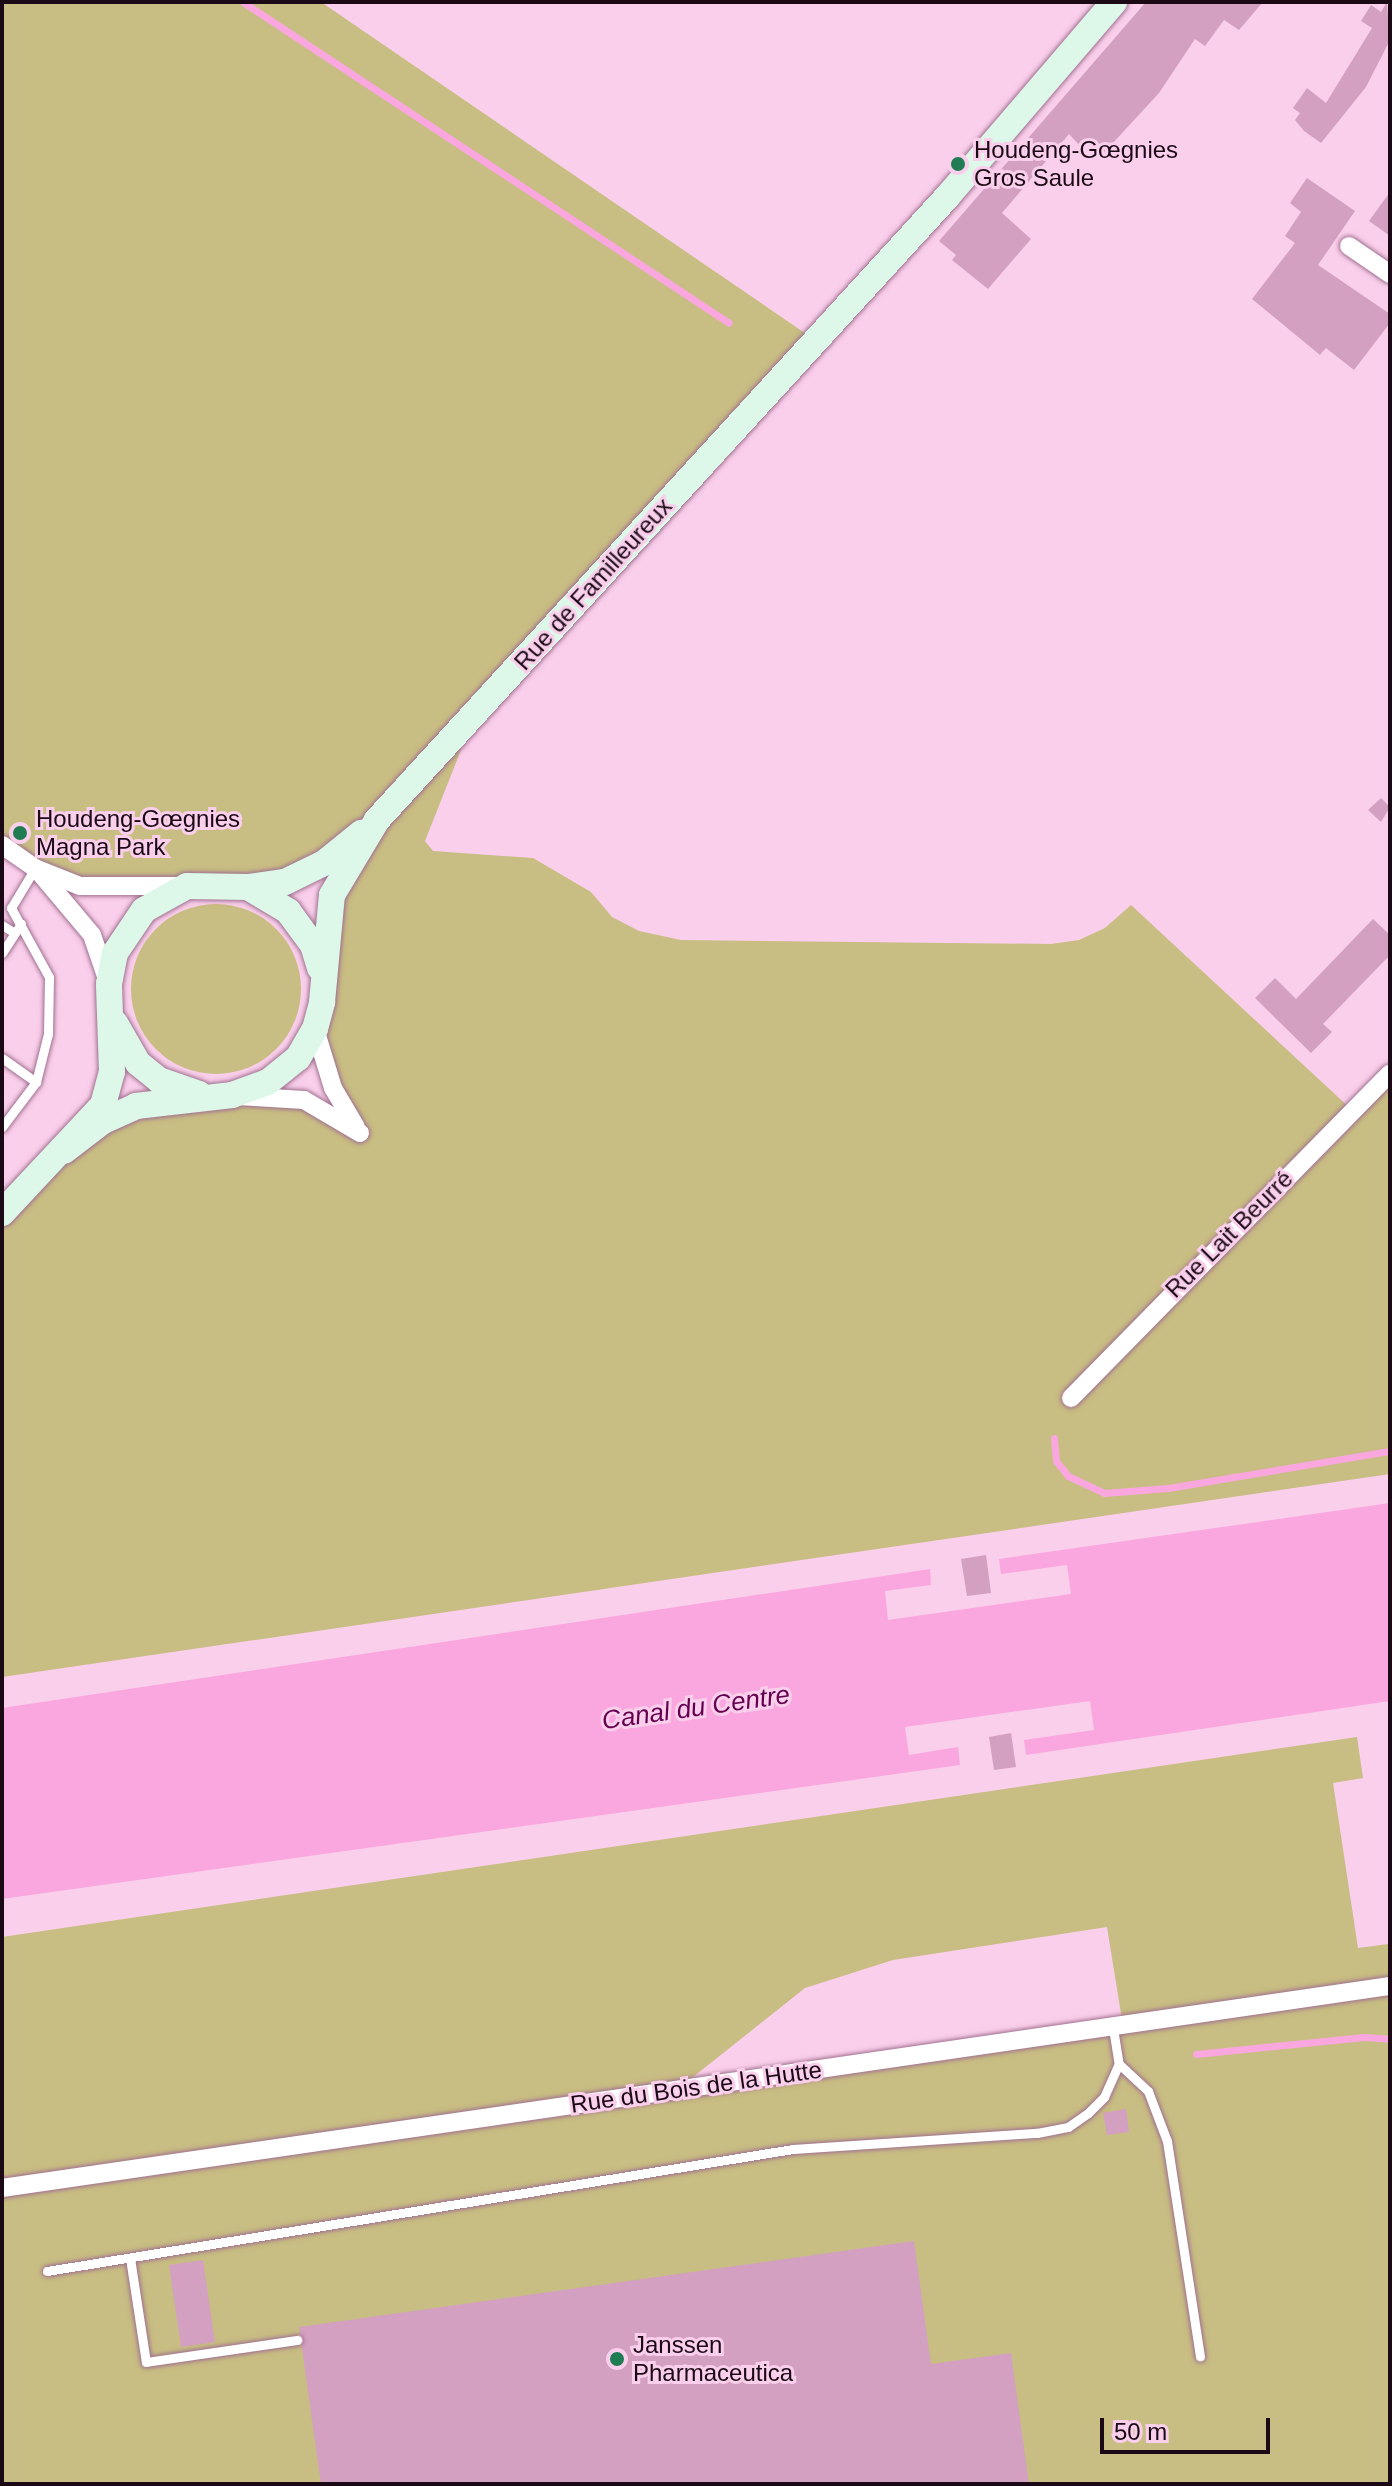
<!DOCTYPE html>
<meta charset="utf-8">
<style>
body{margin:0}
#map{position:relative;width:1392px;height:2486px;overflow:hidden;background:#facfeb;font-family:Helvetica,sans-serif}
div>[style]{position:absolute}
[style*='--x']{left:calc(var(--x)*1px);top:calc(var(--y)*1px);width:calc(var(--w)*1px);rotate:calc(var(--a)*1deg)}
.green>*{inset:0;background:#c8bd82}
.round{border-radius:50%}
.water>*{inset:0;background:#faa7e0}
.stream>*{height:7px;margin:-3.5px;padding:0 3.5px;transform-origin:3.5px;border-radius:3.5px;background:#faa7e0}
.building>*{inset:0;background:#d3a0c2}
.roads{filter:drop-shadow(0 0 2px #a17191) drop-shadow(0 0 2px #a17191)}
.lane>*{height:9px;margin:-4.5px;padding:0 4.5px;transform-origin:4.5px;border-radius:4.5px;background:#fff}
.street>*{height:18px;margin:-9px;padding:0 9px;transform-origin:9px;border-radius:9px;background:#fff}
.secondary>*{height:26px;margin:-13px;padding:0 13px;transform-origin:13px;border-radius:13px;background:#ddf8e9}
.dots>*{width:22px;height:22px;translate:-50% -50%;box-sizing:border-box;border:4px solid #facfeb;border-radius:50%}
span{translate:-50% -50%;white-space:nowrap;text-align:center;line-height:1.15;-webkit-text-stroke:6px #facfeb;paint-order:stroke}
.poi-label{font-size:24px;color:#1b0a16}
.left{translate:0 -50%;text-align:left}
.street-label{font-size:24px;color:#1b0a16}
.water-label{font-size:26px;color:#650051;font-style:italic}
.frame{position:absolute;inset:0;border:4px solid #1b0a16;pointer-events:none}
.scale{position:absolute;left:1100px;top:2418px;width:170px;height:36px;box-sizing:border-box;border:4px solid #1b0a16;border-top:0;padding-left:10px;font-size:24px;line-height:28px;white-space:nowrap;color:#1b0a16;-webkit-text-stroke:6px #facfeb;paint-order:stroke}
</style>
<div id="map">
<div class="green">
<i style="clip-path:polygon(2px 2px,321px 2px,815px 340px,476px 712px,425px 841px,433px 851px,533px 858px,591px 892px,612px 917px,639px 931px,681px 940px,1051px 944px,1079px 940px,1105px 928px,1131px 905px,1352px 1110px,1390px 1073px,1390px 1474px,2px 1677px,2px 1213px,103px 1121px,277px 1099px,358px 1131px,323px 1063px,326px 927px,375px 823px,285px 882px,80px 886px,2px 845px)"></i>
<i class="round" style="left:131px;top:904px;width:170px;height:170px"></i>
<i style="clip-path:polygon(evenodd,1357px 1737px,1363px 1778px,1333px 1783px,1358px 1948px,1388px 1944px,1390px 1960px,1390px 2484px,2px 2484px,2px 1937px,1357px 1737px,1107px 1927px,1123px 2026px,678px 2089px,805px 1988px,893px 1960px,1107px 1927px)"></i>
</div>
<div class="water">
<i style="clip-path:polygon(1390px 1503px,1390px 1701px,1026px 1755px,1024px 1740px,1094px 1730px,1090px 1701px,905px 1727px,909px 1755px,958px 1747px,960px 1765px,2px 1899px,2px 1708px,930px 1569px,931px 1585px,885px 1591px,888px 1620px,1071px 1594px,1067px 1565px,1001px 1574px,999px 1559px)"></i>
</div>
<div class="stream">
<i style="--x:243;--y:2;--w:582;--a:33.44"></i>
<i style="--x:1054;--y:1438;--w:23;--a:85"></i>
<i style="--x:1056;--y:1461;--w:19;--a:51"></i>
<i style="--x:1068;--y:1476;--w:40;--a:25"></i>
<i style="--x:1104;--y:1493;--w:64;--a:-4.5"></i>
<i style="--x:1168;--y:1488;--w:225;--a:-9.5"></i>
<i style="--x:1196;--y:2054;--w:169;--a:-5.8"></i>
<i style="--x:1364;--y:2037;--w:26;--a:4"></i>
</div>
<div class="building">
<i style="clip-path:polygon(1146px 2px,1263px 2px,1239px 30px,1224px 20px,1205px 46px,1195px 39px,1159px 93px,1101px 156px,1086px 143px,1082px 148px,1069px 134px,1002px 213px,1031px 239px,988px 289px,952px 260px,956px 255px,939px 241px)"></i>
<i style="clip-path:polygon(1387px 2px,1390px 40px,1366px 87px,1321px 143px,1304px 131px,1295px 120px,1300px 113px,1293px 108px,1307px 88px,1326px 103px,1372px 28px,1361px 21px,1371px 5px,1381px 12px)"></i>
<i style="clip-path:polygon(1307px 178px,1355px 211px,1318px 265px,1390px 314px,1390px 323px,1354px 370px,1326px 348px,1320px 355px,1252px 299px,1295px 243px,1285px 236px,1301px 212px,1290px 203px)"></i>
<i style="clip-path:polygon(1390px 192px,1390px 236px,1369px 221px)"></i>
<i style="clip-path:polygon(1381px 798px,1390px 807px,1381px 822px,1368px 810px)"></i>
<i style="clip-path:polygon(1373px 919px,1390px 935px,1390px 955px,1323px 1024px,1332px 1032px,1311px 1053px,1255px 998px,1275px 978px,1296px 999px)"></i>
<i style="clip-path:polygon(986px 1555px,991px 1593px,967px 1596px,961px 1559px)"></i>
<i style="clip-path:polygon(1011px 1733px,1016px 1767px,994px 1770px,989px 1737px)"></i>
<i style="clip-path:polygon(1126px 2109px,1129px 2132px,1107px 2135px,1103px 2113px)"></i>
<i style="clip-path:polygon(914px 2241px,931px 2364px,1011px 2353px,1029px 2484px,321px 2484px,299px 2327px)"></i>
<i style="clip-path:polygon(203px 2260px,215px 2342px,181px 2347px,169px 2265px)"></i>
</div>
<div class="roads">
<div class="lane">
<i style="--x:2;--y:925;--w:15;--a:32"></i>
<i style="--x:2;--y:953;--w:35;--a:-57"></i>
<i style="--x:2;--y:1058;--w:42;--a:35.2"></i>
<i style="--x:2;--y:1127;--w:56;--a:-52.9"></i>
<i style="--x:36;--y:1082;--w:49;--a:-76"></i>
<i style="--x:48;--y:1034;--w:57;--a:-89"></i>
<i style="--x:49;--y:977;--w:79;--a:-118.8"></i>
<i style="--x:11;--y:908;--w:47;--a:-59"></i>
<i style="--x:1113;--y:2028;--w:36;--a:81"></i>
<i style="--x:1119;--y:2064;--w:40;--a:43"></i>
<i style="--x:1148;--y:2091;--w:53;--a:69.2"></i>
<i style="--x:1167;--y:2141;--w:218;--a:81.3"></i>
<i style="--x:130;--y:2258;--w:105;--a:81.3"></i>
<i style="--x:146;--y:2362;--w:153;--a:-8.3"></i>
<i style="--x:47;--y:2271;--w:756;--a:-9.29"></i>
<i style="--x:793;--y:2149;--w:245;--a:-3.8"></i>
<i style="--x:1037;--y:2133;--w:32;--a:-11"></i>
<i style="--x:1068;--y:2127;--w:24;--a:-35"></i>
<i style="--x:1088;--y:2113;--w:23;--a:-45"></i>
<i style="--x:1104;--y:2097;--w:36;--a:-66"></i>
</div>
<div class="street">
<i style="--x:1349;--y:246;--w:50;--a:34.3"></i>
<i style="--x:2;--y:845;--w:40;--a:34.9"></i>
<i style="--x:35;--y:868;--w:48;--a:21.8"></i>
<i style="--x:80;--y:886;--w:100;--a:0"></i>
<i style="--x:40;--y:873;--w:81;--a:50"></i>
<i style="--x:92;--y:935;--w:50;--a:71.2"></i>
<i style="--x:315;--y:1029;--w:62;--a:73"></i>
<i style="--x:333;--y:1088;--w:45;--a:59.5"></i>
<i style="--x:238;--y:1096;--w:66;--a:3.5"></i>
<i style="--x:304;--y:1100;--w:65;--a:30.5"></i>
<i style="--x:1071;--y:1398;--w:455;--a:-45.5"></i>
<i style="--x:2;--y:2188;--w:1403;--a:-8.28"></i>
</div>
<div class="secondary">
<i style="--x:248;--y:887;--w:37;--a:-8"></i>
<i style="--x:285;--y:882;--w:43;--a:-26"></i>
<i style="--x:324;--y:863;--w:48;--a:-39"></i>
<i style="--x:115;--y:1023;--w:46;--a:60.1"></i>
<i style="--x:138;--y:1063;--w:27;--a:39"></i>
<i style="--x:159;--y:1080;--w:42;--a:19.3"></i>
<i style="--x:64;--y:1151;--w:49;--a:-37.6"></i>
<i style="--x:103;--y:1121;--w:36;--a:-24"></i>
<i style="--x:136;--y:1106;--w:97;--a:-6.5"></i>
<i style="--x:232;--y:1095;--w:38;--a:-20"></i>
<i style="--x:268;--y:1082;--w:38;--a:-39"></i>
<i style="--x:298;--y:1058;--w:34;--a:-60"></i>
<i style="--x:315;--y:1029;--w:28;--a:-75"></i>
<i style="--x:322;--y:1002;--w:107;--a:-84.7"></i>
<i style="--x:332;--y:895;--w:87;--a:-59"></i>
<i style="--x:377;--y:820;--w:844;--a:-47.54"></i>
<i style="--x:947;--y:197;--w:257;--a:-49.4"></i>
<i style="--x:2;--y:1213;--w:148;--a:-46.9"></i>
<i style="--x:103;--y:1105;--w:34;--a:-75"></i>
<i style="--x:112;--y:1072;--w:88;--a:-92"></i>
<i style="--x:109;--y:984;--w:32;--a:-79"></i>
<i style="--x:115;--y:953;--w:52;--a:-56"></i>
<i style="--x:144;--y:910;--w:49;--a:-29.2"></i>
<i style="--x:187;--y:886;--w:61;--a:0.9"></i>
<i style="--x:248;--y:887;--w:47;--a:31"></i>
<i style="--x:288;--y:911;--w:42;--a:53.7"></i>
<i style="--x:313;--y:945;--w:24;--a:73"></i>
</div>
</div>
<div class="dots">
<i style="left:958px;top:164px;background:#207d53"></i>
<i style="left:20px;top:833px;background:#207d53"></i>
<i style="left:617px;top:2359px;background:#207d53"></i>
</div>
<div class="poi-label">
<span class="left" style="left:974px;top:164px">Houdeng-Gœgnies<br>Gros Saule</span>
<span class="left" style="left:36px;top:833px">Houdeng-Gœgnies<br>Magna Park</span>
<span class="left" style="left:633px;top:2359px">Janssen<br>Pharmaceutica</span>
</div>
<div class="street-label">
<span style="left:593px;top:584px;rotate:-48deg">Rue de Familleureux</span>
<span style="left:1229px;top:1234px;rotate:-45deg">Rue Lait Beurré</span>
<span style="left:696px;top:2087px;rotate:-8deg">Rue du Bois de la Hutte</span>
</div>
<div class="water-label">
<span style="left:696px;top:1708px;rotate:-8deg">Canal du Centre</span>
</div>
<div class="frame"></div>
<div class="scale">50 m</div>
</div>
